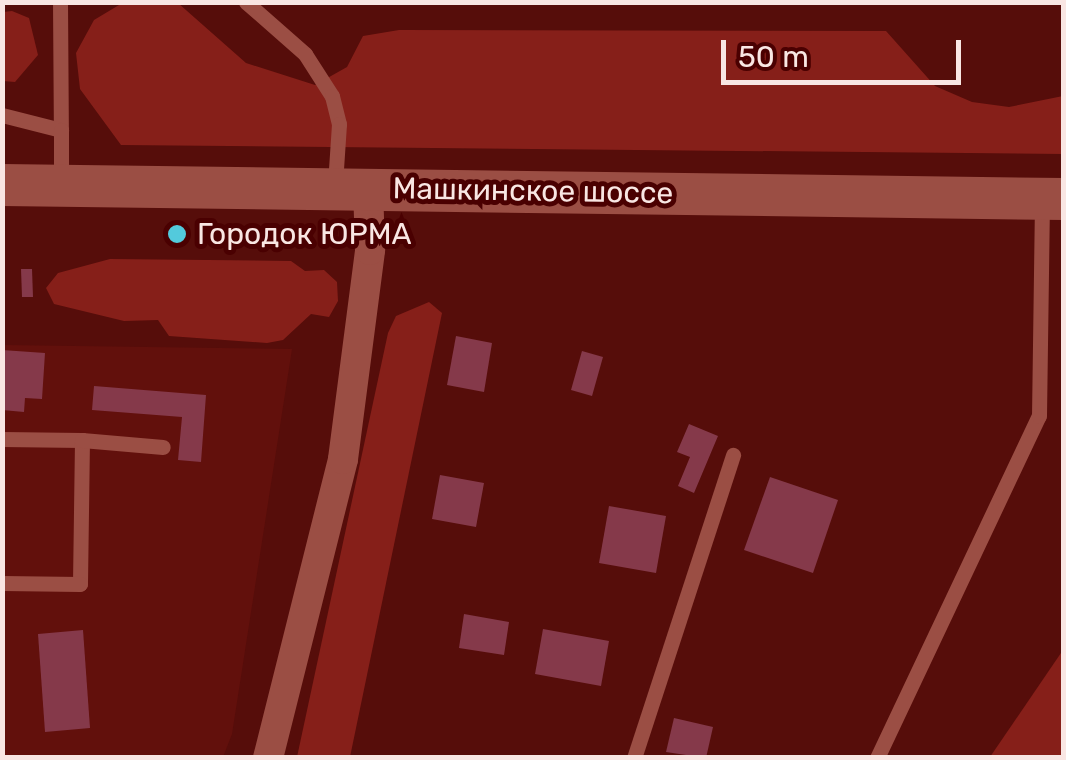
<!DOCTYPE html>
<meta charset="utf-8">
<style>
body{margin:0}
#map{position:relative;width:1066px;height:760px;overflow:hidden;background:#560d0a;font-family:Rubik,sans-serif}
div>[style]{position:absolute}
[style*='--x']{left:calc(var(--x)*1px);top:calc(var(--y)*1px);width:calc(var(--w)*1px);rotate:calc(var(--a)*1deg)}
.built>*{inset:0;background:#62100c}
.green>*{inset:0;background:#861f19}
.building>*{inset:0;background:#85394a}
.lane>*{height:15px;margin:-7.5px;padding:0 7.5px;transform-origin:7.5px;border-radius:7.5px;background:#9b4e44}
.street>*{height:30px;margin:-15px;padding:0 15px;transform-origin:15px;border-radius:15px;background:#9b4e44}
.secondary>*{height:42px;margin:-21px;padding:0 21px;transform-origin:21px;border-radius:21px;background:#9b4e44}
.dots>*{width:28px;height:28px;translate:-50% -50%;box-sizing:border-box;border:5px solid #4a0001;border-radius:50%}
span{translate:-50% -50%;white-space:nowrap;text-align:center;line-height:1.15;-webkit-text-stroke:10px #4a0001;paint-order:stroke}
.street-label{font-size:30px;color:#f9e6e3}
.poi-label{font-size:30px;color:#f9e6e3}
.left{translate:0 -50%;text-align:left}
.frame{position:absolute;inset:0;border:5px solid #f9e6e3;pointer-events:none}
.scale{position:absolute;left:721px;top:40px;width:240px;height:45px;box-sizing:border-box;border:5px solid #f9e6e3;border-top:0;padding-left:12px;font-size:30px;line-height:35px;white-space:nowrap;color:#f9e6e3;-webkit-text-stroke:8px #4a0001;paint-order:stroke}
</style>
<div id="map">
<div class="built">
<i style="clip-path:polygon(3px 345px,292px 349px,232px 734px,223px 757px,3px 758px)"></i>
</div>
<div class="green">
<i style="clip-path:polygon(124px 2px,178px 3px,246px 63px,315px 85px,347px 67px,363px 36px,399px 30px,886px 31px,935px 86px,972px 102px,1009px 107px,1063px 96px,1063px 154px,121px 145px,80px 89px,76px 53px,94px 20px)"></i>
<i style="clip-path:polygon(12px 11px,29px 18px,38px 55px,15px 82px,3px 81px,3px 12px)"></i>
<i style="clip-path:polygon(110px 259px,291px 261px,305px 271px,324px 270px,337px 282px,338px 301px,329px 317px,311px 314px,283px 340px,267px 343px,169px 336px,158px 320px,124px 321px,54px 304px,46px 288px,58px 273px)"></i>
<i style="clip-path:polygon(429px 302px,442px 313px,350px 757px,297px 757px,388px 333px,396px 316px)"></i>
<i style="clip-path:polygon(1063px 650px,1063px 757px,990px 757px)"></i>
</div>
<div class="building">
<i style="clip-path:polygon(21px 269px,32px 269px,33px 297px,22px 297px)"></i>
<i style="clip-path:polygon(456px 336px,492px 343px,484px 392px,447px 385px)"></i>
<i style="clip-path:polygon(2px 350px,45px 353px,42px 399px,25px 398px,24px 412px,2px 410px)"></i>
<i style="clip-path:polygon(582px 351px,603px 357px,592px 396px,571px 390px)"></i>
<i style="clip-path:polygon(94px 386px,206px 395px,201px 462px,178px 460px,182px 417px,92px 410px)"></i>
<i style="clip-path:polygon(689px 424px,718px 436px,694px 493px,678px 486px,690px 457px,677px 452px)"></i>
<i style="clip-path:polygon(440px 475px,484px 483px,476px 527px,432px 519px)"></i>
<i style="clip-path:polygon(770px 477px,838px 500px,813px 573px,744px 550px)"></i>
<i style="clip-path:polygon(609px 506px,666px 516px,656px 573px,599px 563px)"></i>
<i style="clip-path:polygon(464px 614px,509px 622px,504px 655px,459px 648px)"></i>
<i style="clip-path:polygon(543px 629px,609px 641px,601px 686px,535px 674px)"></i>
<i style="clip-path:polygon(83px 630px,90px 728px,45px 732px,38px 634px)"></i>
<i style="clip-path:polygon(674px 718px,713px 727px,706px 758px,666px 752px)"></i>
</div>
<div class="lane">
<i style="--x:60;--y:2;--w:128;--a:89.6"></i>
<i style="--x:246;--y:2;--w:79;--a:41.4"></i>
<i style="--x:305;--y:54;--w:50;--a:57.3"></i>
<i style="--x:332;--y:96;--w:29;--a:76"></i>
<i style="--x:339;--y:124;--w:60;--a:93.8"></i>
<i style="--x:2;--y:115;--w:61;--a:14.3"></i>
<i style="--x:61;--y:130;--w:51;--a:90"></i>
<i style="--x:2;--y:439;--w:80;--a:0.7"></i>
<i style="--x:82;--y:440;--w:144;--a:90.8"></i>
<i style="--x:80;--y:584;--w:78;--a:-179.3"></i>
<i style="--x:82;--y:440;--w:81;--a:4.9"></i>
<i style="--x:634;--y:758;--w:319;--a:-71.9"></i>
<i style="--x:877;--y:758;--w:378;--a:-64.7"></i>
<i style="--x:1039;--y:416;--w:213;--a:-89.2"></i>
</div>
<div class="street">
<i style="--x:268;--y:758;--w:308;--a:-75.9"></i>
<i style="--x:343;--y:459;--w:211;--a:-82.6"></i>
<i style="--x:370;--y:250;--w:62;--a:-91.8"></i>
</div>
<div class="secondary">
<i style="--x:2;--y:185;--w:1062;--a:0.76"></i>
</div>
<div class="dots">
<i style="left:177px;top:234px;background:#53cadc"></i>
</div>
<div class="street-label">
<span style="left:533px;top:191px;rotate:1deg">Машкинское шоссе</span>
</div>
<div class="poi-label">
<span class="left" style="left:197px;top:234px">Городок ЮРМА</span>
</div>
<div class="frame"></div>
<div class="scale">50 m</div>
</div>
